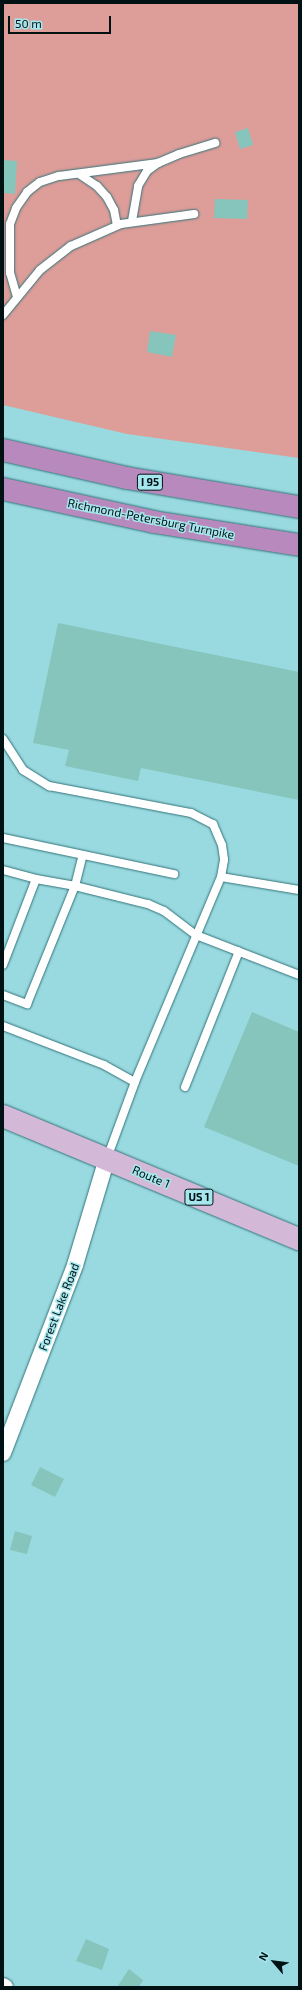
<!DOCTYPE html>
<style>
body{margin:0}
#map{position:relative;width:302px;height:1990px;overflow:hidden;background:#99dae0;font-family:"Exo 2",sans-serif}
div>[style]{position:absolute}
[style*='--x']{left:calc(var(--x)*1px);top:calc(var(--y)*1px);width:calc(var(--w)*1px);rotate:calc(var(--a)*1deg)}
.green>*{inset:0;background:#dd9d99}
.building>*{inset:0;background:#86c5bb}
.roads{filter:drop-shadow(0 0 1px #33747a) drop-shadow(0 0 1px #33747a)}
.service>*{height:8px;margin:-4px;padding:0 4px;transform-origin:4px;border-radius:4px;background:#fff}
.minor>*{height:16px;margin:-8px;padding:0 8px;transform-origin:8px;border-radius:8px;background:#fff}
.primary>*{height:22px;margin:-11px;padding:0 11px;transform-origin:11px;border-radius:11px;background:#d4b8d7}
.motorway>*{height:22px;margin:-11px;padding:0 11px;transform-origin:11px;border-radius:11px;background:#b889bd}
span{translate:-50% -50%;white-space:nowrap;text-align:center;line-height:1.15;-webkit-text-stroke:3px #a6e7ed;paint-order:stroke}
.shield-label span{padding:1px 3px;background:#a6e7ed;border:1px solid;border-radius:3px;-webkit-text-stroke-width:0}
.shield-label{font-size:11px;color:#001114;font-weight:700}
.street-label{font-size:12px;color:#001114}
.frame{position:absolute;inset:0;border:4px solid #001114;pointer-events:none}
.north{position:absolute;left:254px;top:1942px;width:40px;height:40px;-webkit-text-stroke:3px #a6e7ed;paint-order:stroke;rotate:298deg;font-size:11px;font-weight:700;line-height:16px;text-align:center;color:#001114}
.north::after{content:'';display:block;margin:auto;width:14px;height:18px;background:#001114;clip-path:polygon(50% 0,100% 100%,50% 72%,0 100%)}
.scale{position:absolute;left:8px;top:16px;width:103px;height:18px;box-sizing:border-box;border:2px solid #001114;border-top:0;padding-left:5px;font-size:12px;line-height:14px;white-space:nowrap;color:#001114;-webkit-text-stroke:3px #a6e7ed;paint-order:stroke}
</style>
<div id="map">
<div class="green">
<i style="clip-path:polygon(3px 3px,299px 3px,299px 458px,127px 434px,3px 405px)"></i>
</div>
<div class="building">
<i style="clip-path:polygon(248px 128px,253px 145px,240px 149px,235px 132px)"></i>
<i style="clip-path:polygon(3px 160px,17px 161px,15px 194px,3px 193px)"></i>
<i style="clip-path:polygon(215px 199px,248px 200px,247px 219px,214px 218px)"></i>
<i style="clip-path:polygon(150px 331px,176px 335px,172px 357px,147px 352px)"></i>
<i style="clip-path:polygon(58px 623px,299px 672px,299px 800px,141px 768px,138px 781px,65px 766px,69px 750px,33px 743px)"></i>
<i style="clip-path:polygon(252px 1012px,299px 1032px,299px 1166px,204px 1127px)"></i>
<i style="clip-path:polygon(40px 1467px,64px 1479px,55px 1497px,31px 1485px)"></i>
<i style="clip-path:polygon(15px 1531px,32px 1536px,27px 1554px,10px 1550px)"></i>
<i style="clip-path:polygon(86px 1939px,109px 1949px,102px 1970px,76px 1961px)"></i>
<i style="clip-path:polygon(129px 1969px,143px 1980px,139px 1987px,117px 1987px)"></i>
</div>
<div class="roads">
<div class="service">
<i style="--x:79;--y:174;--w:22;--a:34"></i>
<i style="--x:97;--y:186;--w:15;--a:48"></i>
<i style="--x:107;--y:197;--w:15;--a:62"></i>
<i style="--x:114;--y:210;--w:15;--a:79"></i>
<i style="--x:132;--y:221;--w:36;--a:-80"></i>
<i style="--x:138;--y:186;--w:17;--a:-59"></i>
<i style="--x:147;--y:171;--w:14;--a:-36"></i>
<i style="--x:158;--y:163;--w:23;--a:-23"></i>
<i style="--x:179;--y:154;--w:38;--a:-17"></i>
<i style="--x:17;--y:297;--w:25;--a:-106"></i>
<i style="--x:10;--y:273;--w:49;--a:-90"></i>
<i style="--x:10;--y:224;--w:17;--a:-69"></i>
<i style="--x:16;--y:208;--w:19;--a:-55"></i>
<i style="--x:27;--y:192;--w:16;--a:-38"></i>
<i style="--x:40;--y:182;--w:20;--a:-18"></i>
<i style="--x:59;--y:176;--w:100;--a:-7.5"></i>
<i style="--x:3;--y:315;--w:58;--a:-50.6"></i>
<i style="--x:40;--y:270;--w:39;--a:-38"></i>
<i style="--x:71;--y:246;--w:55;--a:-23.7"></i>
<i style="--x:121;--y:224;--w:74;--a:-7.8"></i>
<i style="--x:3;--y:739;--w:37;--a:57"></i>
<i style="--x:23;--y:770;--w:31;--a:32"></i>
<i style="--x:49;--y:786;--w:145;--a:10.8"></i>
<i style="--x:191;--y:813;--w:25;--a:27"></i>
<i style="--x:213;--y:824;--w:23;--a:67"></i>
<i style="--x:222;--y:845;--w:15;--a:82"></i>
<i style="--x:224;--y:860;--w:17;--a:100"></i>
<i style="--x:221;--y:877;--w:222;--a:112.8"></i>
<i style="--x:135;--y:1082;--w:81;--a:110.2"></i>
<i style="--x:3;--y:838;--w:175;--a:11.9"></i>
<i style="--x:3;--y:870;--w:34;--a:15"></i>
<i style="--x:36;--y:879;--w:92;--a:111"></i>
<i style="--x:221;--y:877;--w:79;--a:9.5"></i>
<i style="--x:36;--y:879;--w:40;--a:10"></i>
<i style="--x:75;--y:886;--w:32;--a:-76"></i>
<i style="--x:3;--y:995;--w:26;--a:21"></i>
<i style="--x:27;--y:1004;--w:127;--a:-67.9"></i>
<i style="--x:75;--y:886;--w:75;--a:13.9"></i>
<i style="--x:148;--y:904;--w:17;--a:24"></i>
<i style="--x:164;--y:911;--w:40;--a:37"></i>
<i style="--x:196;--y:935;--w:110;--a:21.2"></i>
<i style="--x:3;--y:1026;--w:108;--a:21.1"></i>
<i style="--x:104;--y:1065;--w:35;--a:29"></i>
<i style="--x:185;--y:1087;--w:146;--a:-68.3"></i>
</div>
<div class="minor">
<i style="--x:3;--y:1453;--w:201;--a:-69"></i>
<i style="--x:75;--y:1265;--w:112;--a:-73.3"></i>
<i style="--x:3;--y:1986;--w:2;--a:27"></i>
</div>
<div class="primary">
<i style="--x:3;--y:1116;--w:321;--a:22.6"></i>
</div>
<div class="motorway">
<i style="--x:3;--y:450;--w:127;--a:12.7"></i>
<i style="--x:127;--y:478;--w:174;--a:9.6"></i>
<i style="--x:3;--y:489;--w:155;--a:12.3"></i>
<i style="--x:154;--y:522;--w:147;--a:9"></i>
</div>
</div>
<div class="shield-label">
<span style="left:150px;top:482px">I 95</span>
<span style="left:199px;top:1197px">US 1</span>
</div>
<div class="street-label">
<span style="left:151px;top:519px;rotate:11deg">Richmond-Petersburg Turnpike</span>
<span style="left:151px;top:1177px;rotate:23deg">Route 1</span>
<span style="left:59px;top:1307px;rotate:-69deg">Forest Lake Road</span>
</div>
<div class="frame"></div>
<div class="north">N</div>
<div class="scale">50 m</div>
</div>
